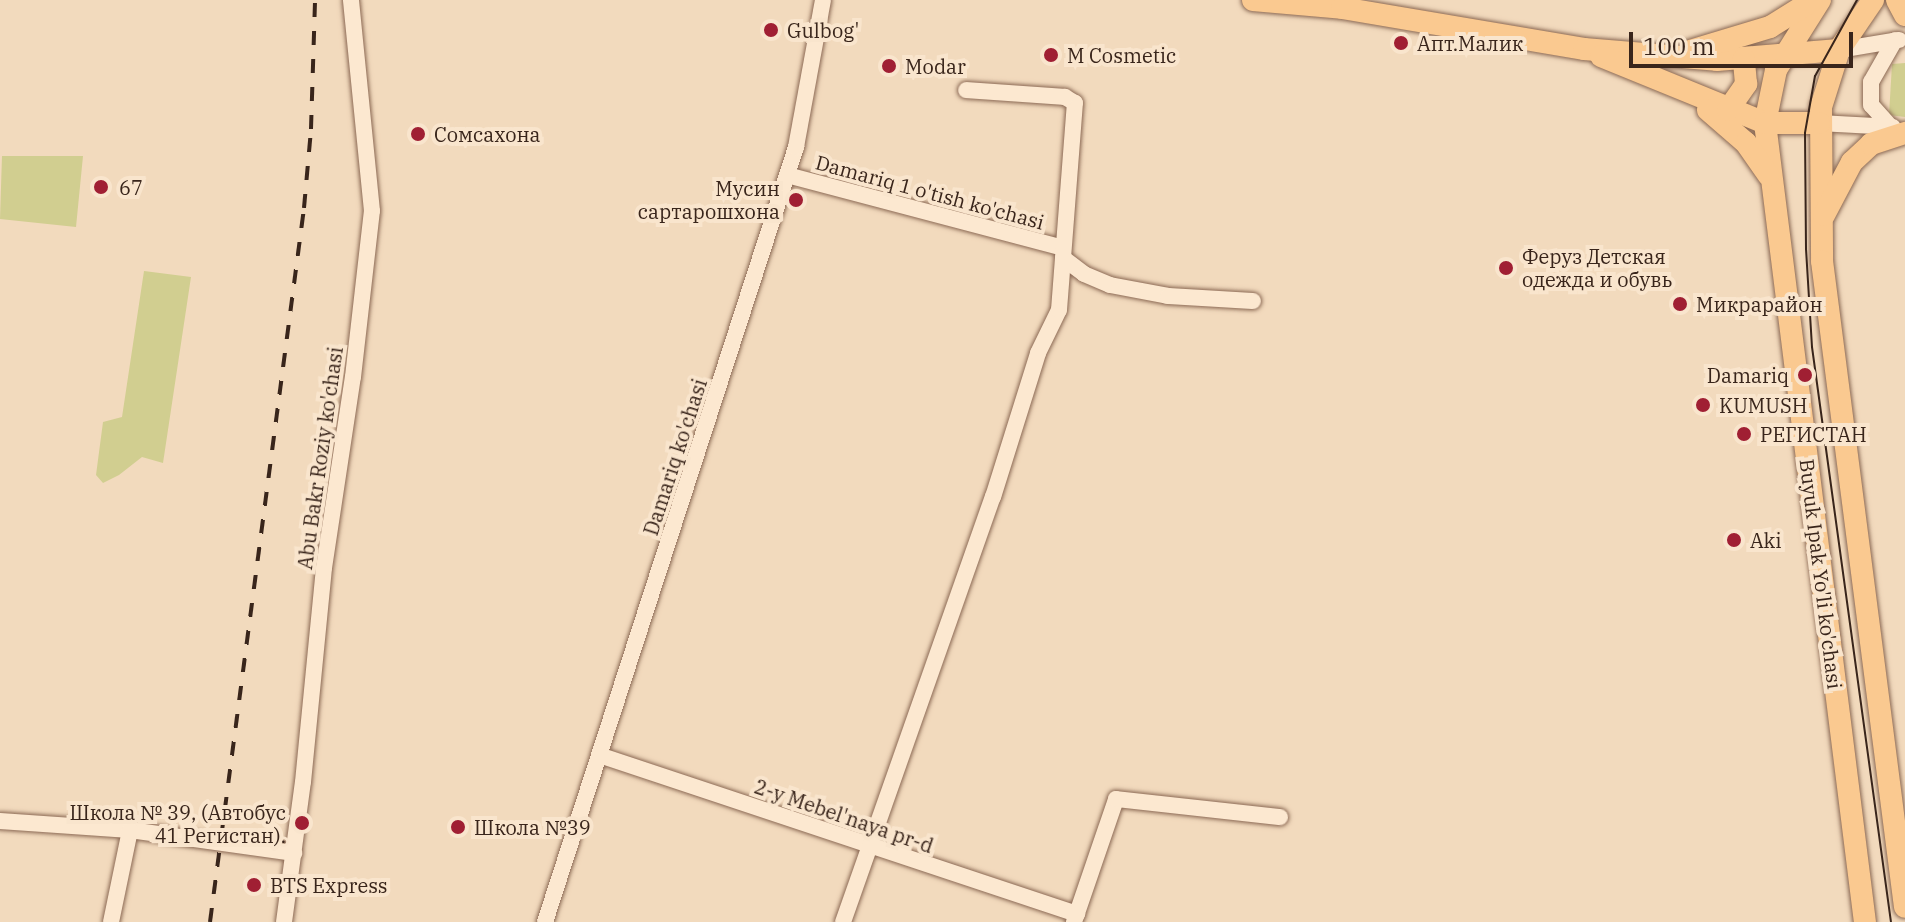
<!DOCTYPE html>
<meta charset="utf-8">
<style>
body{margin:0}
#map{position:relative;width:1905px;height:922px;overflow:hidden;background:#f2dabd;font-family:"IBM Plex Serif",serif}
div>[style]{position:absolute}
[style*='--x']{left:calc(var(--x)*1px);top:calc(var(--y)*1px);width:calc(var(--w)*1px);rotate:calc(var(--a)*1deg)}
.green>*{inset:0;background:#d1ce90}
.roads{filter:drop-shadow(0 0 2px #8b6954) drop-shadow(0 0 2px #8b6954)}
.minor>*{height:16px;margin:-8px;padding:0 8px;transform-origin:8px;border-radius:8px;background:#fce8d0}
.major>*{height:22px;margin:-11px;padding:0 11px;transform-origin:11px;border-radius:11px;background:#fac990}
.tram>*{height:2px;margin:-1px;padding:0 1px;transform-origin:1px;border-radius:1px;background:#39251b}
.rail>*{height:4px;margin-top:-2px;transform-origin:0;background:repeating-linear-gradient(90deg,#39251b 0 14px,transparent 0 28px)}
.dots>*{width:22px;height:22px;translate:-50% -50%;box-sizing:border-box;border:4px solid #f9e5cd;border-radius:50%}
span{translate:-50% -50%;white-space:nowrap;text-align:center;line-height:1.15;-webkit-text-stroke:8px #f9e5cd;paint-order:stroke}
.poi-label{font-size:20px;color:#39251b}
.left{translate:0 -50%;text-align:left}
.right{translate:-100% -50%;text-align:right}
.street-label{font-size:20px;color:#39251b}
.scale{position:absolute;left:1629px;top:32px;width:224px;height:36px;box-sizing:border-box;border:4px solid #39251b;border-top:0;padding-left:10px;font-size:24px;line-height:28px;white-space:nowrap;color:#39251b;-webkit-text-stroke:6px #f9e5cd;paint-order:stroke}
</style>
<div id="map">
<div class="green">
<i style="clip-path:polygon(1905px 63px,1905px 117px,1889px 115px,1892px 64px)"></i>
<i style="clip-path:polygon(2px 156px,83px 156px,76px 227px,0 219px)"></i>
<i style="clip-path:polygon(144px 271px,191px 277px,163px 463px,142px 457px,119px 475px,103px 483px,96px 475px,103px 422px,122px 417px)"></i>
</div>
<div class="roads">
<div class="minor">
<i style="--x:1839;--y:50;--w:61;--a:-9.5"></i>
<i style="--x:1819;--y:123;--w:74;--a:3.1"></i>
<i style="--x:1890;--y:126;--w:28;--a:-132"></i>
<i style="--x:1871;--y:105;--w:23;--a:-90"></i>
<i style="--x:1871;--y:82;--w:48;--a:-60.3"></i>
<i style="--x:787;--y:175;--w:285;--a:14.8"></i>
<i style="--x:1063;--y:258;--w:26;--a:37"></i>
<i style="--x:1084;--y:274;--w:28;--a:23"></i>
<i style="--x:1110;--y:285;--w:59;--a:10.7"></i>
<i style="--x:1168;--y:296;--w:85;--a:3.4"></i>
<i style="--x:599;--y:755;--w:504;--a:18.4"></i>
<i style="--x:0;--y:821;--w:130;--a:4"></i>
<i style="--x:130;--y:830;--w:166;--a:8"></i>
<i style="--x:111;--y:922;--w:94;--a:-78.3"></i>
<i style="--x:284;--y:922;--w:141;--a:-82.3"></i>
<i style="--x:303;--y:782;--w:215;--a:-84.4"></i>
<i style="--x:324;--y:568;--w:193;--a:-81.4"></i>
<i style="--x:353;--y:377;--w:167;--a:-83.5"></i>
<i style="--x:372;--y:211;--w:212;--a:-95.7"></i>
<i style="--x:545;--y:922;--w:815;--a:-72.05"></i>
<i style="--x:796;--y:147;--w:149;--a:-79.6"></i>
<i style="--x:843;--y:922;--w:451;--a:-70.6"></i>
<i style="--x:993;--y:497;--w:151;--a:-72.6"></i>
<i style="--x:1038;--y:353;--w:48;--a:-64"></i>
<i style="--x:1059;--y:310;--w:208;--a:-85.6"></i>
<i style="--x:1075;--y:103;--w:12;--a:-149"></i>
<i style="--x:1065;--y:97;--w:99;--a:-176"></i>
<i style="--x:1074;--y:922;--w:130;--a:-71.1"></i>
<i style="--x:1116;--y:799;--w:165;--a:6.3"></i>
</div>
<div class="major">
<i style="--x:1253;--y:0;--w:89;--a:5.1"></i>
<i style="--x:1342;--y:8;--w:245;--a:9.6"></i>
<i style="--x:1584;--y:49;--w:133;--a:4.7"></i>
<i style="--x:1717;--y:60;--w:122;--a:-4.7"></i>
<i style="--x:1820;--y:0;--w:83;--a:122.2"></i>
<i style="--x:1776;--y:70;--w:54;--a:101.7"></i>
<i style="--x:1765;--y:123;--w:805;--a:82.87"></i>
<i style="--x:1873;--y:0;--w:60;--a:124.2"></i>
<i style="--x:1839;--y:50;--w:60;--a:107.5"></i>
<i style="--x:1821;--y:107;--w:154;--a:89.6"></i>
<i style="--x:1822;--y:261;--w:651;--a:82.68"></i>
<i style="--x:1897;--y:0;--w:17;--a:62"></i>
<i style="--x:1690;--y:51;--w:84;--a:-16.7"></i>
<i style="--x:1770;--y:27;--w:49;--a:-31.8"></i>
<i style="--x:1601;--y:56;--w:177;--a:22.2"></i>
<i style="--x:1765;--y:123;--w:54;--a:0"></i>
<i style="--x:1708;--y:110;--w:50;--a:41"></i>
<i style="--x:1746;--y:143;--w:39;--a:55"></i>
<i style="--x:1728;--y:110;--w:32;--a:-55"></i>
<i style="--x:1746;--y:84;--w:25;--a:-95"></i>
<i style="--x:1824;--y:215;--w:60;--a:-62.2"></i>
<i style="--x:1852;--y:162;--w:26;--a:-43"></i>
<i style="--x:1871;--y:144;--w:36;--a:-18"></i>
</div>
</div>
<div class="tram">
<i style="--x:1857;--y:0;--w:87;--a:118.9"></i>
<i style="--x:1815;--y:76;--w:58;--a:100"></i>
<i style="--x:1805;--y:133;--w:116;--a:89.5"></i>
<i style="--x:1806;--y:249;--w:98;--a:86.5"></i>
<i style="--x:1812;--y:347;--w:580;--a:82.18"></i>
</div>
<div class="rail">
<i style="--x:210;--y:922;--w:720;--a:-82.5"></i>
<i style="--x:304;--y:208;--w:79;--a:-84.9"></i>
<i style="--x:311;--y:129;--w:129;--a:-88.2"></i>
</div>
<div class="dots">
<i style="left:771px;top:30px;background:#a01f33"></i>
<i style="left:1401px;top:43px;background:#a01f33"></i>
<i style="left:1051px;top:55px;background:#a01f33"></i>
<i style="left:889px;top:66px;background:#a01f33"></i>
<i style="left:418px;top:134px;background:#a01f33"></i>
<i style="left:101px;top:187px;background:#a01f33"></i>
<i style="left:796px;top:200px;background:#a01f33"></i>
<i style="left:1506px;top:268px;background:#a01f33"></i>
<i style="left:1680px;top:304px;background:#a01f33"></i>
<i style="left:1805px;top:375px;background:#a01f33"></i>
<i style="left:1703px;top:405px;background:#a01f33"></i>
<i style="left:1744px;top:434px;background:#a01f33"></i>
<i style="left:1734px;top:540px;background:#a01f33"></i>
<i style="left:302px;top:823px;background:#a01f33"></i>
<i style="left:458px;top:827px;background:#a01f33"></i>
<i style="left:254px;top:885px;background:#a01f33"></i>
</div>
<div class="poi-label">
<span class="left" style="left:787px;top:30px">Gulbog'</span>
<span class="left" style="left:1417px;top:43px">Апт.Малик</span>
<span class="left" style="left:1067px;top:55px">M Cosmetic</span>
<span class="left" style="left:905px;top:66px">Modar</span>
<span class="left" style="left:434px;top:134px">Сомсахона</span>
<span class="left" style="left:119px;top:187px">67</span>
<span class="right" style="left:780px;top:200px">Мусин<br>сартарошхона</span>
<span class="left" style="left:1522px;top:268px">Феруз Детская<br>одежда и обувь</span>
<span class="left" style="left:1696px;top:304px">Микрарайон</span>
<span class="right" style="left:1789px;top:375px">Damariq</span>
<span class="left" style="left:1719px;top:405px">KUMUSH</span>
<span class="left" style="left:1760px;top:434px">РЕГИСТАН</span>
<span class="left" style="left:1750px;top:540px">Aki</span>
<span class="right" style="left:286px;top:824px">Школа № 39, (Автобус<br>41 Регистан).</span>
<span class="left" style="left:474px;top:827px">Школа №39</span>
<span class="left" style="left:270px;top:885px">BTS Express</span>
</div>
<div class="street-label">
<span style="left:930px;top:192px;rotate:15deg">Damariq 1 o'tish ko'chasi</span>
<span style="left:675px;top:457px;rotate:-72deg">Damariq ko'chasi</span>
<span style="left:320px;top:458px;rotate:-82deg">Abu Bakr Roziy ko'chasi</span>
<span style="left:1821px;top:574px;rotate:83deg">Buyuk Ipak Yo'li ko'chasi</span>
<span style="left:844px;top:816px;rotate:19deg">2-y Mebel'naya pr-d</span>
</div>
<div class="scale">100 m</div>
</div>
